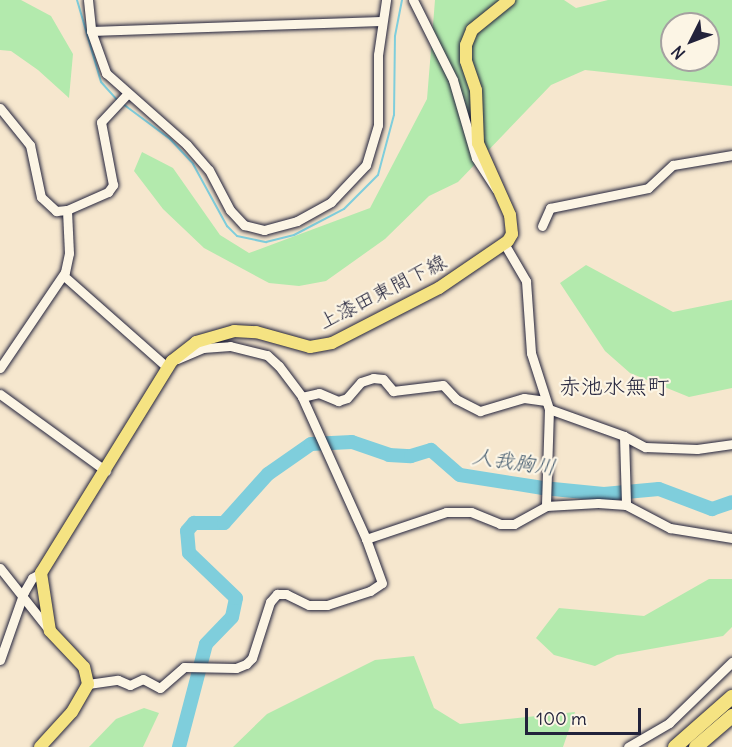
<!DOCTYPE html>
<meta charset="utf-8">
<style>
body{margin:0}
#map{position:relative;width:732px;height:747px;overflow:hidden;background:#f6e7ce;font-family:Delius,"Klee One",sans-serif}
div>[style]{position:absolute}
[style*='--x']{left:calc(var(--x)*1px);top:calc(var(--y)*1px);width:calc(var(--w)*1px);rotate:calc(var(--a)*1deg)}
.green>*{inset:0;background:#b3eaad}
.stream>*{height:2px;margin:-1px;padding:0 1px;transform-origin:1px;border-radius:1px;background:#7fcedc}
.river>*{height:14px;margin:-7px;padding:0 7px;transform-origin:7px;border-radius:7px;background:#7fcedc}
.roads{filter:drop-shadow(0 0 2px #22223b) drop-shadow(0 0 2px #22223b)}
.minor>*{height:9px;margin:-4.5px;padding:0 4.5px;transform-origin:4.5px;border-radius:4.5px;background:#fcf5e5}
.major>*{height:12px;margin:-6px;padding:0 6px;transform-origin:6px;border-radius:6px;background:#f5e382}
.highway>*{height:14px;margin:-7px;padding:0 7px;transform-origin:7px;border-radius:7px;background:#f5e382}
span{translate:-50% -50%;white-space:nowrap;text-align:center;line-height:1.15;-webkit-text-stroke:4.5px #fcf5e5;paint-order:stroke}
.street-label{font-size:20px;color:#22223b}
.water-label{font-size:21px;color:#3e566b;font-style:italic}
.quarter-label{font-size:22px;color:#22223b}
.north{position:absolute;left:660px;top:12px;width:60px;height:60px;box-sizing:border-box;background:#fcf5e5;border:2px solid #a5a1a1;border-radius:50%;rotate:228deg;font-size:16px;font-weight:700;line-height:24px;text-align:center;color:#22223b}
.north::after{content:'';display:block;margin:auto;width:21px;height:27px;background:#22223b;clip-path:polygon(50% 0,100% 100%,50% 72%,0 100%)}
.scale{position:absolute;left:525px;top:708px;width:116px;height:27px;box-sizing:border-box;border:3px solid #22223b;border-top:0;padding-left:8px;font-size:18px;line-height:21px;white-space:nowrap;color:#22223b;-webkit-text-stroke:4px #fcf5e5;paint-order:stroke}
</style>
<div id="map">
<div class="green">
<i style="clip-path:polygon(0 0,21px 0,51px 16px,73px 54px,69px 98px,38px 70px,11px 51px,0 50px)"></i>
<i style="clip-path:polygon(evenodd,435px 0,564px 0,576px 8px,608px 0,732px 0,732px 86px,585px 70px,551px 85px,458px 182px,429px 196px,385px 239px,326px 281px,299px 286px,269px 283px,204px 248px,163px 209px,134px 171px,142px 152px,173px 168px,220px 235px,249px 253px,370px 208px,427px 99px,435px 0,672px 24px,708px 24px,708px 60px,672px 60px,672px 24px)"></i>
<i style="clip-path:polygon(586px 265px,673px 312px,732px 300px,732px 388px,689px 397px,630px 373px,605px 351px,560px 283px)"></i>
<i style="clip-path:polygon(709px 579px,732px 579px,732px 627px,723px 636px,617px 655px,595px 666px,554px 655px,536px 638px,559px 608px,644px 616px)"></i>
<i style="clip-path:polygon(414px 656px,434px 708px,460px 724px,575px 712px,563px 747px,233px 747px,267px 714px,375px 660px)"></i>
<i style="clip-path:polygon(144px 708px,159px 713px,143px 747px,89px 747px,116px 719px)"></i>
</div>
<div class="stream">
<i style="--x:77;--y:0;--w:85;--a:73.7"></i>
<i style="--x:101;--y:82;--w:25;--a:48"></i>
<i style="--x:123;--y:104;--w:59;--a:36.7"></i>
<i style="--x:170;--y:139;--w:34;--a:47"></i>
<i style="--x:193;--y:164;--w:71;--a:61.3"></i>
<i style="--x:227;--y:226;--w:14;--a:45"></i>
<i style="--x:237;--y:236;--w:30;--a:12"></i>
<i style="--x:266;--y:242;--w:29;--a:-14"></i>
<i style="--x:294;--y:235;--w:56;--a:-27.5"></i>
<i style="--x:344;--y:209;--w:48;--a:-45"></i>
<i style="--x:378;--y:175;--w:62;--a:-75.1"></i>
<i style="--x:394;--y:115;--w:79;--a:-89.3"></i>
<i style="--x:395;--y:36;--w:37;--a:-79"></i>
</div>
<div class="river">
<i style="--x:179;--y:747;--w:106;--a:-75.3"></i>
<i style="--x:206;--y:644;--w:37;--a:-46"></i>
<i style="--x:232;--y:617;--w:19;--a:-78"></i>
<i style="--x:236;--y:598;--w:65;--a:-136.2"></i>
<i style="--x:189;--y:553;--w:22;--a:-95"></i>
<i style="--x:187;--y:531;--w:11;--a:-49"></i>
<i style="--x:194;--y:523;--w:30;--a:0"></i>
<i style="--x:224;--y:523;--w:66;--a:-48.1"></i>
<i style="--x:268;--y:474;--w:52;--a:-34.9"></i>
<i style="--x:311;--y:444;--w:41;--a:-2.8"></i>
<i style="--x:352;--y:442;--w:39;--a:19"></i>
<i style="--x:389;--y:455;--w:22;--a:3"></i>
<i style="--x:411;--y:456;--w:21;--a:-17"></i>
<i style="--x:431;--y:450;--w:38;--a:41"></i>
<i style="--x:460;--y:475;--w:84;--a:8.9"></i>
<i style="--x:543;--y:488;--w:61;--a:5.6"></i>
<i style="--x:604;--y:494;--w:55;--a:-5.2"></i>
<i style="--x:659;--y:489;--w:57;--a:20.7"></i>
<i style="--x:712;--y:509;--w:21;--a:-19"></i>
</div>
<div class="roads">
<div class="minor">
<i style="--x:88;--y:0;--w:31;--a:84"></i>
<i style="--x:91;--y:31;--w:45;--a:70.3"></i>
<i style="--x:106;--y:73;--w:108;--a:41.6"></i>
<i style="--x:187;--y:145;--w:33;--a:49"></i>
<i style="--x:209;--y:170;--w:45;--a:62.3"></i>
<i style="--x:230;--y:210;--w:21;--a:47"></i>
<i style="--x:244;--y:225;--w:21;--a:14"></i>
<i style="--x:264;--y:230;--w:34;--a:-15"></i>
<i style="--x:297;--y:221;--w:39;--a:-29"></i>
<i style="--x:331;--y:202;--w:51;--a:-46.6"></i>
<i style="--x:366;--y:165;--w:42;--a:-73.3"></i>
<i style="--x:378;--y:125;--w:70;--a:-90"></i>
<i style="--x:378;--y:55;--w:56;--a:-81.7"></i>
<i style="--x:413;--y:0;--w:89;--a:63.4"></i>
<i style="--x:453;--y:80;--w:81;--a:73.6"></i>
<i style="--x:476;--y:158;--w:37;--a:57"></i>
<i style="--x:91;--y:31;--w:290;--a:-2"></i>
<i style="--x:0;--y:108;--w:48;--a:51"></i>
<i style="--x:30;--y:145;--w:53;--a:78.1"></i>
<i style="--x:41;--y:197;--w:21;--a:43"></i>
<i style="--x:56;--y:211;--w:11;--a:-5"></i>
<i style="--x:67;--y:210;--w:45;--a:-23.7"></i>
<i style="--x:108;--y:192;--w:9;--a:-54"></i>
<i style="--x:113;--y:185;--w:64;--a:-100.8"></i>
<i style="--x:101;--y:122;--w:38;--a:-47"></i>
<i style="--x:542;--y:226;--w:20;--a:-66"></i>
<i style="--x:550;--y:208;--w:100;--a:-11.5"></i>
<i style="--x:648;--y:188;--w:34;--a:-43"></i>
<i style="--x:673;--y:165;--w:60;--a:-9.6"></i>
<i style="--x:505;--y:245;--w:42;--a:59.7"></i>
<i style="--x:526;--y:281;--w:72;--a:86"></i>
<i style="--x:531;--y:353;--w:59;--a:72.2"></i>
<i style="--x:549;--y:409;--w:97;--a:91.8"></i>
<i style="--x:64;--y:276;--w:139;--a:41.5"></i>
<i style="--x:177;--y:359;--w:28;--a:-23"></i>
<i style="--x:203;--y:348;--w:27;--a:-4"></i>
<i style="--x:230;--y:346;--w:38;--a:14"></i>
<i style="--x:267;--y:355;--w:16;--a:43"></i>
<i style="--x:279;--y:366;--w:39;--a:53"></i>
<i style="--x:302;--y:397;--w:156;--a:65.7"></i>
<i style="--x:366;--y:539;--w:84;--a:-18.6"></i>
<i style="--x:446;--y:512;--w:25;--a:0"></i>
<i style="--x:471;--y:512;--w:31;--a:22"></i>
<i style="--x:500;--y:524;--w:14;--a:0"></i>
<i style="--x:514;--y:524;--w:37;--a:-29"></i>
<i style="--x:546;--y:506;--w:52;--a:-3.3"></i>
<i style="--x:598;--y:503;--w:28;--a:4"></i>
<i style="--x:626;--y:505;--w:50;--a:27.6"></i>
<i style="--x:670;--y:528;--w:63;--a:9.2"></i>
<i style="--x:0;--y:368;--w:116;--a:-55.9"></i>
<i style="--x:65;--y:272;--w:19;--a:-78"></i>
<i style="--x:69;--y:253;--w:43;--a:-92.7"></i>
<i style="--x:0;--y:394;--w:131;--a:36"></i>
<i style="--x:302;--y:397;--w:17;--a:-13"></i>
<i style="--x:319;--y:393;--w:21;--a:23"></i>
<i style="--x:338;--y:401;--w:9;--a:-18"></i>
<i style="--x:347;--y:398;--w:21;--a:-49"></i>
<i style="--x:361;--y:382;--w:13;--a:-18"></i>
<i style="--x:373;--y:378;--w:10;--a:6"></i>
<i style="--x:383;--y:379;--w:16;--a:50"></i>
<i style="--x:393;--y:391;--w:50;--a:-6.8"></i>
<i style="--x:443;--y:385;--w:19;--a:47"></i>
<i style="--x:456;--y:399;--w:27;--a:27"></i>
<i style="--x:480;--y:411;--w:46;--a:-16.5"></i>
<i style="--x:524;--y:398;--w:22;--a:8"></i>
<i style="--x:549;--y:409;--w:80;--a:19.8"></i>
<i style="--x:624;--y:436;--w:69;--a:88.3"></i>
<i style="--x:624;--y:436;--w:24;--a:28"></i>
<i style="--x:645;--y:447;--w:52;--a:2.2"></i>
<i style="--x:697;--y:449;--w:35;--a:-8"></i>
<i style="--x:0;--y:568;--w:80;--a:51.6"></i>
<i style="--x:0;--y:660;--w:72;--a:-70.6"></i>
<i style="--x:24;--y:592;--w:16;--a:-60"></i>
<i style="--x:32;--y:578;--w:10;--a:-29"></i>
<i style="--x:88;--y:684;--w:30;--a:-8"></i>
<i style="--x:118;--y:680;--w:13;--a:23"></i>
<i style="--x:130;--y:685;--w:14;--a:-25"></i>
<i style="--x:143;--y:679;--w:19;--a:28"></i>
<i style="--x:160;--y:688;--w:32;--a:-41"></i>
<i style="--x:184;--y:667;--w:52;--a:1.1"></i>
<i style="--x:236;--y:668;--w:11;--a:-22"></i>
<i style="--x:246;--y:664;--w:8;--a:-45"></i>
<i style="--x:252;--y:658;--w:59;--a:-72.2"></i>
<i style="--x:270;--y:602;--w:11;--a:-49"></i>
<i style="--x:277;--y:594;--w:9;--a:0"></i>
<i style="--x:286;--y:594;--w:25;--a:26"></i>
<i style="--x:309;--y:605;--w:18;--a:0"></i>
<i style="--x:327;--y:605;--w:45;--a:-18"></i>
<i style="--x:370;--y:591;--w:14;--a:-34"></i>
<i style="--x:382;--y:583;--w:47;--a:-110"></i>
<i style="--x:628;--y:747;--w:48;--a:-30.3"></i>
<i style="--x:669;--y:723;--w:88;--a:-44.1"></i>
</div>
<div class="major">
<i style="--x:40;--y:747;--w:47;--a:-47.6"></i>
<i style="--x:72;--y:712;--w:32;--a:-60"></i>
<i style="--x:88;--y:684;--w:17;--a:-103"></i>
<i style="--x:84;--y:667;--w:50;--a:-133.4"></i>
<i style="--x:50;--y:631;--w:59;--a:-98.8"></i>
<i style="--x:41;--y:573;--w:249;--a:-58.3"></i>
<i style="--x:172;--y:361;--w:31;--a:-38"></i>
<i style="--x:196;--y:342;--w:40;--a:-16"></i>
<i style="--x:234;--y:331;--w:22;--a:3"></i>
<i style="--x:256;--y:332;--w:56;--a:15.5"></i>
<i style="--x:310;--y:347;--w:22;--a:-10"></i>
<i style="--x:332;--y:343;--w:120;--a:-27.2"></i>
<i style="--x:439;--y:288;--w:83;--a:-34.3"></i>
<i style="--x:508;--y:241;--w:8;--a:-60"></i>
<i style="--x:512;--y:234;--w:19;--a:-96"></i>
<i style="--x:510;--y:215;--w:79;--a:-114"></i>
<i style="--x:478;--y:143;--w:53;--a:-92.2"></i>
<i style="--x:476;--y:90;--w:31;--a:-109"></i>
<i style="--x:466;--y:61;--w:16;--a:-90"></i>
<i style="--x:466;--y:45;--w:16;--a:-68"></i>
<i style="--x:472;--y:30;--w:48;--a:-39"></i>
</div>
<div class="highway">
<i style="--x:675;--y:747;--w:76;--a:-41.3"></i>
<i style="--x:696;--y:747;--w:48;--a:-40.7"></i>
</div>
</div>
<div class="street-label">
<span style="left:382px;top:291px;rotate:-27deg">上漆田東間下線</span>
</div>
<div class="water-label">
<span style="left:514px;top:462px;rotate:8deg">人我胸川</span>
</div>
<div class="quarter-label">
<span style="left:614px;top:387px">赤池水無町</span>
</div>
<div class="north">N</div>
<div class="scale">100 m</div>
</div>
